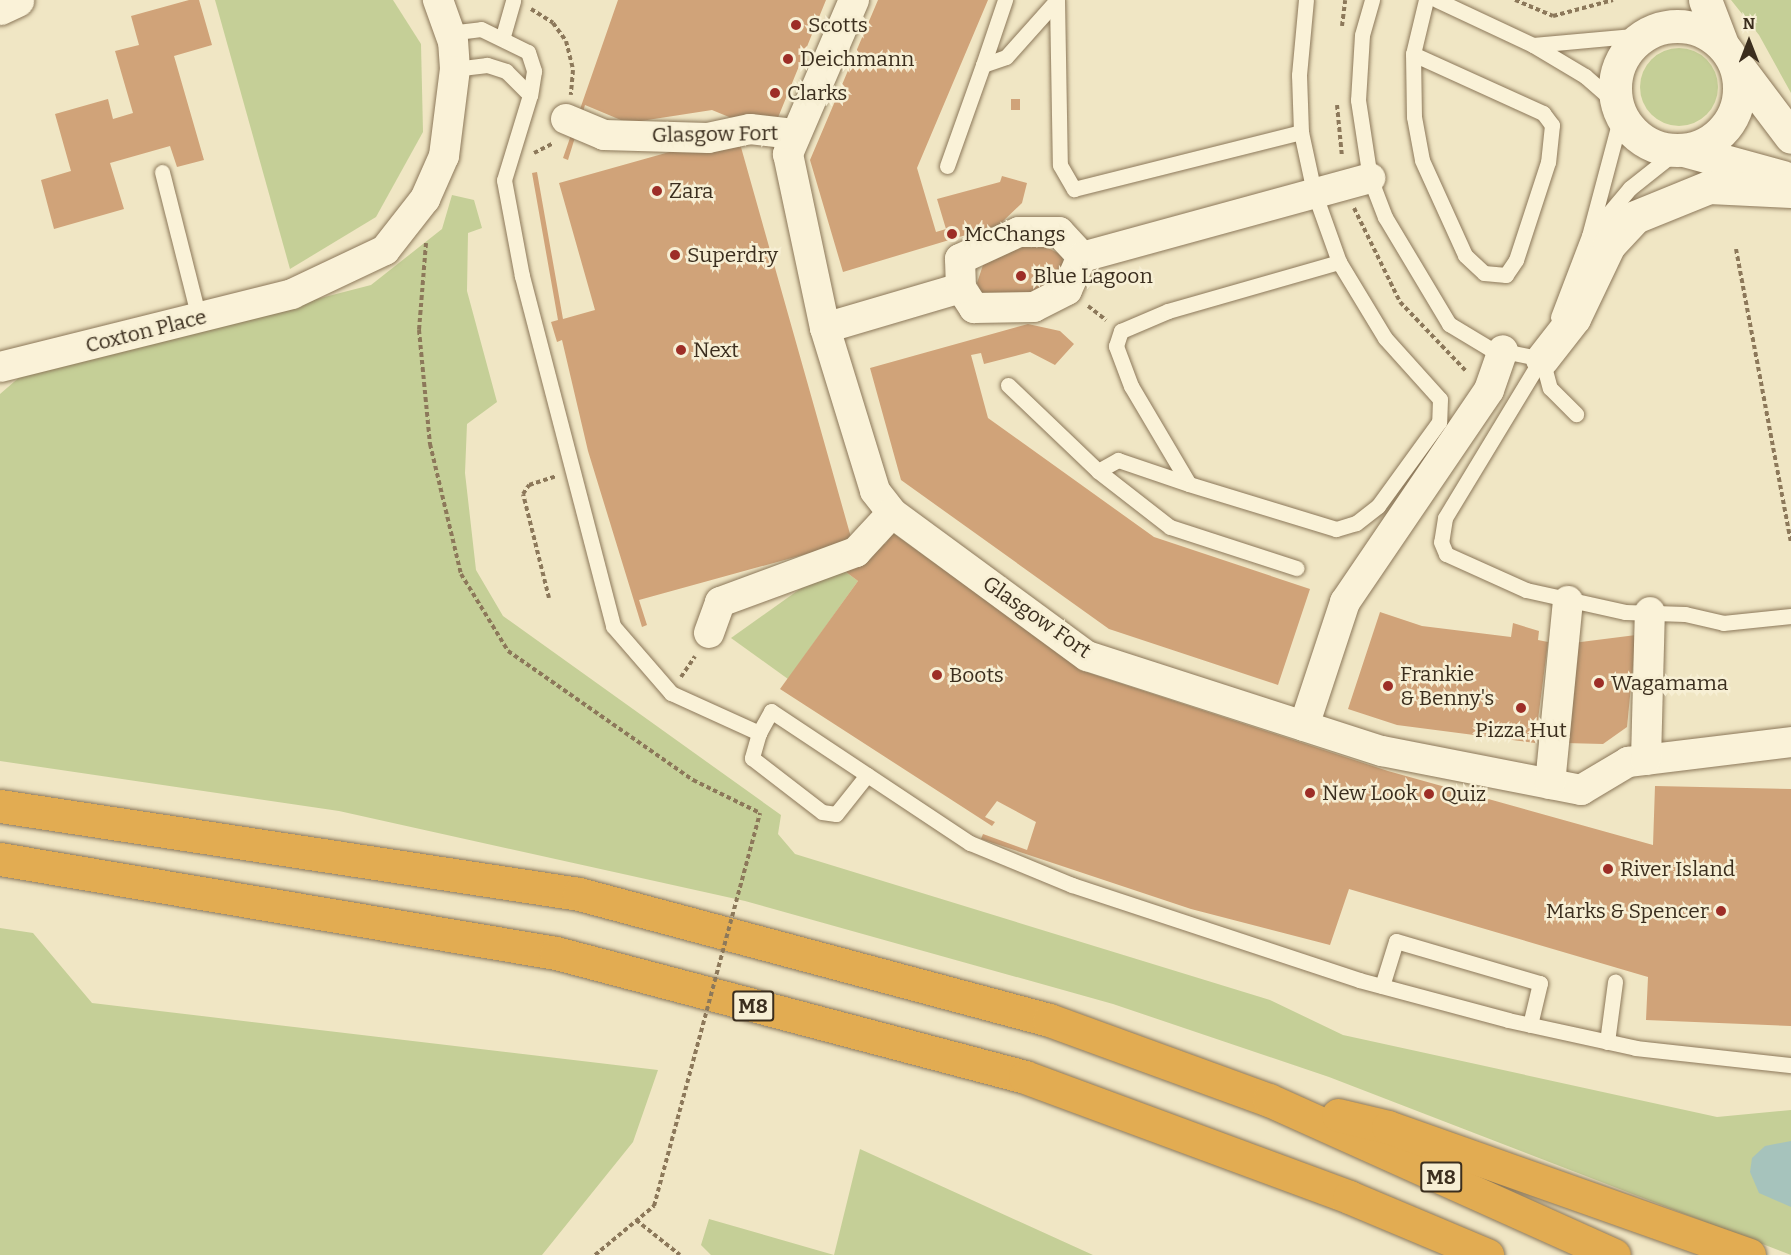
<!DOCTYPE html>
<style>
body{margin:0}
#map{position:relative;width:1791px;height:1255px;overflow:hidden;background:#f0e6c4;font-family:Bitter,serif}
div>[style]{position:absolute}
[style*='--x']{left:calc(var(--x)*1px);top:calc(var(--y)*1px);width:calc(var(--w)*1px);rotate:calc(var(--a)*1deg)}
.green>*{inset:0;background:#c5cf97}
.round{border-radius:50%}
.water>*{inset:0;background:#a6c3bc}
.building>*{inset:0;background:#d0a379}
.path>*{height:4px;margin-top:-2px;transform-origin:0;background:repeating-linear-gradient(90deg,#8c785a 0 4.5px,transparent 0 7.5px)}
.roads{filter:drop-shadow(0 0 2px #8c785a) drop-shadow(0 0 2px #8c785a)}
.lane>*{height:15px;margin:-7.5px;padding:0 7.5px;transform-origin:7.5px;border-radius:7.5px;background:#faf2d8}
.street>*{height:30px;margin:-15px;padding:0 15px;transform-origin:15px;border-radius:15px;background:#faf2d8}
.secondary>*{height:33px;margin:-16.5px;padding:0 16.5px;transform-origin:16.5px;border-radius:16.5px;background:#faf2d8}
.secondary>.ring{margin:-16.5px;padding:0;box-sizing:content-box;background:none;border:33px solid #faf2d8;border-radius:50%}
.highway>*{height:33px;margin:-16.5px;padding:0 16.5px;transform-origin:16.5px;border-radius:16.5px;background:#e2ac52}
.path-bridge>*{height:4px;margin-top:-2px;transform-origin:0;background:repeating-linear-gradient(90deg,#8c785a 0 4.5px,transparent 0 7.5px)}
.dots>*{width:16px;height:16px;translate:-50% -50%;box-sizing:border-box;border:3px solid #f7efd4;border-radius:50%}
span{translate:-50% -50%;white-space:nowrap;text-align:center;line-height:1.15;-webkit-text-stroke:5px #f7efd4;paint-order:stroke}
.shield-label span{padding:2px 4px;background:#f7efd4;border:2px solid;border-radius:4px;-webkit-text-stroke-width:0}
.shield-label{font-size:20px;color:#3b2e1e;font-weight:700}
.poi-label{font-size:21px;color:#3b2e1e}
.left{translate:0 -50%;text-align:left}
.right{translate:-100% -50%;text-align:right}
.street-label{font-size:21px;color:#3b2e1e}
.north{position:absolute;left:1719px;top:12px;width:60px;height:60px;-webkit-text-stroke:4px #f7efd4;paint-order:stroke;rotate:0deg;font-size:16px;font-weight:700;line-height:24px;text-align:center;color:#3b2e1e}
.north::after{content:'';display:block;margin:auto;width:21px;height:27px;background:#3b2e1e;clip-path:polygon(50% 0,100% 100%,50% 72%,0 100%)}
</style>
<div id="map">
<div class="green">
<i style="clip-path:polygon(215px 0,393px 0,421px 44px,423px 132px,376px 217px,290px 269px)"></i>
<i style="clip-path:polygon(1731px 0,1791px 0,1791px 93px,1759px 35px)"></i>
<i class="round" style="left:1640px;top:48px;width:78px;height:78px"></i>
<i style="clip-path:polygon(452px 195px,474px 200px,482px 228px,468px 233px,467px 291px,497px 402px,467px 424px,465px 473px,476px 570px,503px 616px,781px 815px,778px 834px,795px 854px,1270px 1000px,1343px 1035px,1717px 1117px,1791px 1110px,1791px 1255px,1329px 1077px,1113px 1004px,745px 901px,339px 811px,0 761px,0 394px,22px 375px,371px 285px,442px 229px)"></i>
<i style="clip-path:polygon(835px 564px,858px 581px,788px 679px,731px 638px)"></i>
<i style="clip-path:polygon(0 928px,33px 933px,92px 1003px,658px 1070px,633px 1142px,542px 1255px,0 1255px)"></i>
<i style="clip-path:polygon(860px 1149px,1093px 1255px,711px 1255px,701px 1245px,709px 1219px,834px 1255px)"></i>
</div>
<div class="water">
<i style="clip-path:polygon(1791px 1141px,1791px 1207px,1759px 1193px,1750px 1172px,1752px 1158px,1765px 1146px)"></i>
</div>
<div class="building">
<i style="clip-path:polygon(189px 0,199px 0,212px 45px,174px 56px,204px 160px,177px 167px,170px 146px,110px 163px,124px 209px,54px 229px,41px 180px,71px 171px,55px 114px,108px 99px,113px 119px,133px 113px,115px 51px,139px 45px,131px 16px)"></i>
<i style="clip-path:polygon(618px 0,826px 0,777px 120px,751px 126px,712px 110px,628px 123px,585px 105px,568px 160px,563px 158px)"></i>
<i style="clip-path:polygon(878px 0,988px 0,917px 168px,936px 232px,946px 229px,937px 199px,1000px 182px,1002px 176px,1027px 183px,1022px 203px,999px 225px,843px 272px,810px 160px)"></i>
<i style="clip-path:polygon(1011px 99px,1020px 99px,1020px 110px,1011px 110px)"></i>
<i style="clip-path:polygon(737px 133px,854px 548px,846px 543px,639px 600px,647px 625px,642px 627px,588px 451px,562px 340px,557px 342px,551px 322px,558px 320px,532px 173px,537px 172px,563px 319px,595px 310px,559px 183px)"></i>
<i style="clip-path:polygon(1038px 243px,1062px 255px,1064px 269px,1050px 293px,981px 293px,977px 283px,985px 259px,997px 251px)"></i>
<i style="clip-path:polygon(1028px 324px,1060px 331px,1074px 344px,1055px 365px,1030px 352px,984px 364px,981px 353px,971px 355px,988px 418px,1154px 537px,1310px 589px,1278px 685px,1109px 629px,901px 480px,870px 368px)"></i>
<i style="clip-path:polygon(886px 528px,1086px 672px,1388px 771px,1653px 845px,1655px 786px,1791px 789px,1791px 1026px,1646px 1020px,1648px 977px,1349px 889px,1330px 945px,1191px 909px,981px 839px,983px 834px,1027px 850px,1036px 822px,997px 801px,985px 817px,995px 822px,992px 826px,780px 689px,858px 581px,846px 572px,873px 535px,885px 544px,891px 536px)"></i>
<i style="clip-path:polygon(1380px 612px,1422px 626px,1511px 637px,1513px 623px,1539px 631px,1538px 640px,1548px 642px,1535px 743px,1397px 725px,1348px 709px)"></i>
<i style="clip-path:polygon(1636px 635px,1627px 727px,1603px 744px,1565px 743px,1565px 644px)"></i>
</div>
<div class="path">
<i style="--x:1515;--y:0;--w:41;--a:22.8"></i>
<i style="--x:1553;--y:16;--w:62;--a:-14.9"></i>
<i style="--x:531;--y:9;--w:26;--a:32"></i>
<i style="--x:553;--y:23;--w:22;--a:54"></i>
<i style="--x:566;--y:41;--w:30;--a:76"></i>
<i style="--x:573;--y:70;--w:25;--a:95"></i>
<i style="--x:1342;--y:26;--w:26;--a:-83"></i>
<i style="--x:1337;--y:105;--w:52;--a:84.5"></i>
<i style="--x:534;--y:153;--w:22;--a:-27"></i>
<i style="--x:1354;--y:208;--w:105;--a:63.9"></i>
<i style="--x:1400;--y:302;--w:97;--a:46.3"></i>
<i style="--x:426;--y:243;--w:87;--a:94.6"></i>
<i style="--x:419;--y:330;--w:115;--a:84.5"></i>
<i style="--x:430;--y:444;--w:134;--a:76.6"></i>
<i style="--x:461;--y:574;--w:90;--a:58.6"></i>
<i style="--x:508;--y:651;--w:226;--a:34.9"></i>
<i style="--x:693;--y:780;--w:75;--a:26.2"></i>
<i style="--x:1736;--y:249;--w:299;--a:79.4"></i>
<i style="--x:1088;--y:306;--w:23;--a:38"></i>
<i style="--x:549;--y:598;--w:107;--a:-104"></i>
<i style="--x:523;--y:494;--w:11;--a:-56"></i>
<i style="--x:529;--y:485;--w:28;--a:-18"></i>
<i style="--x:681;--y:677;--w:25;--a:-56"></i>
<i style="--x:636;--y:1220;--w:56;--a:38.5"></i>
<i style="--x:595;--y:1255;--w:77;--a:-39.7"></i>
</div>
<div class="roads">
<div class="lane">
<i style="--x:1057;--y:0;--w:165;--a:89"></i>
<i style="--x:1060;--y:165;--w:28;--a:60"></i>
<i style="--x:1074;--y:189;--w:234;--a:-14.1"></i>
<i style="--x:1301;--y:132;--w:57;--a:-92"></i>
<i style="--x:1299;--y:75;--w:75;--a:-84.7"></i>
<i style="--x:1372;--y:0;--w:36;--a:106"></i>
<i style="--x:1362;--y:35;--w:65;--a:93.5"></i>
<i style="--x:1358;--y:100;--w:79;--a:81.3"></i>
<i style="--x:1370;--y:178;--w:42;--a:69"></i>
<i style="--x:1385;--y:217;--w:125;--a:59.1"></i>
<i style="--x:1449;--y:324;--w:47;--a:31"></i>
<i style="--x:1489;--y:348;--w:54;--a:11.7"></i>
<i style="--x:1437;--y:0;--w:106;--a:25.1"></i>
<i style="--x:1533;--y:45;--w:61;--a:30.8"></i>
<i style="--x:1585;--y:76;--w:43;--a:41.2"></i>
<i style="--x:449;--y:33;--w:32;--a:-7"></i>
<i style="--x:481;--y:29;--w:52;--a:26.1"></i>
<i style="--x:528;--y:52;--w:20;--a:72"></i>
<i style="--x:534;--y:71;--w:24;--a:99"></i>
<i style="--x:530;--y:95;--w:34;--a:-135"></i>
<i style="--x:506;--y:71;--w:20;--a:-162"></i>
<i style="--x:487;--y:65;--w:32;--a:173"></i>
<i style="--x:503;--y:36;--w:37;--a:-74"></i>
<i style="--x:1533;--y:45;--w:109;--a:-5.2"></i>
<i style="--x:1413;--y:54;--w:143;--a:24.4"></i>
<i style="--x:1543;--y:113;--w:15;--a:53"></i>
<i style="--x:1552;--y:125;--w:37;--a:96"></i>
<i style="--x:1548;--y:162;--w:103;--a:108.1"></i>
<i style="--x:1516;--y:260;--w:18;--a:124"></i>
<i style="--x:1506;--y:275;--w:22;--a:-175"></i>
<i style="--x:1484;--y:273;--w:26;--a:-137"></i>
<i style="--x:1465;--y:255;--w:104;--a:-114.4"></i>
<i style="--x:1422;--y:160;--w:44;--a:-100.5"></i>
<i style="--x:1414;--y:117;--w:63;--a:-90.9"></i>
<i style="--x:1413;--y:54;--w:56;--a:-76.5"></i>
<i style="--x:983;--y:65;--w:69;--a:-71.3"></i>
<i style="--x:530;--y:95;--w:89;--a:107"></i>
<i style="--x:504;--y:180;--w:98;--a:79.4"></i>
<i style="--x:522;--y:276;--w:362;--a:75.4"></i>
<i style="--x:613;--y:626;--w:89;--a:49.1"></i>
<i style="--x:671;--y:693;--w:97;--a:24.4"></i>
<i style="--x:759;--y:733;--w:25;--a:-61"></i>
<i style="--x:771;--y:711;--w:239;--a:33.6"></i>
<i style="--x:970;--y:843;--w:110;--a:22.4"></i>
<i style="--x:1072;--y:885;--w:302;--a:18.3"></i>
<i style="--x:1359;--y:980;--w:154;--a:15"></i>
<i style="--x:1508;--y:1020;--w:131;--a:12.3"></i>
<i style="--x:1636;--y:1048;--w:156;--a:6.3"></i>
<i style="--x:1301;--y:132;--w:61;--a:77.8"></i>
<i style="--x:1314;--y:192;--w:74;--a:70.3"></i>
<i style="--x:947;--y:166;--w:107;--a:-70.4"></i>
<i style="--x:983;--y:65;--w:24;--a:-19"></i>
<i style="--x:1006;--y:57;--w:76;--a:-48.2"></i>
<i style="--x:162;--y:172;--w:151;--a:75.8"></i>
<i style="--x:1592;--y:233;--w:59;--a:-49.8"></i>
<i style="--x:1630;--y:188;--w:61;--a:-38.4"></i>
<i style="--x:1339;--y:262;--w:89;--a:58.8"></i>
<i style="--x:1385;--y:338;--w:82;--a:48"></i>
<i style="--x:1440;--y:399;--w:23;--a:92"></i>
<i style="--x:1439;--y:422;--w:104;--a:126"></i>
<i style="--x:1378;--y:506;--w:28;--a:142"></i>
<i style="--x:1356;--y:523;--w:21;--a:163"></i>
<i style="--x:1336;--y:529;--w:154;--a:-163"></i>
<i style="--x:1189;--y:484;--w:114;--a:-120.6"></i>
<i style="--x:1131;--y:386;--w:43;--a:-110.6"></i>
<i style="--x:1116;--y:346;--w:16;--a:-72"></i>
<i style="--x:1121;--y:331;--w:51;--a:-23.1"></i>
<i style="--x:1168;--y:311;--w:178;--a:-16"></i>
<i style="--x:1558;--y:317;--w:87;--a:-69.1"></i>
<i style="--x:1589;--y:236;--w:124;--a:-75.1"></i>
<i style="--x:1543;--y:356;--w:189;--a:121.2"></i>
<i style="--x:1445;--y:518;--w:24;--a:99"></i>
<i style="--x:1441;--y:542;--w:13;--a:67"></i>
<i style="--x:1446;--y:554;--w:88;--a:24.2"></i>
<i style="--x:1526;--y:590;--w:101;--a:12.5"></i>
<i style="--x:1625;--y:612;--w:60;--a:1.9"></i>
<i style="--x:1685;--y:614;--w:39;--a:13"></i>
<i style="--x:1723;--y:623;--w:68;--a:-5.9"></i>
<i style="--x:1542;--y:359;--w:30;--a:75"></i>
<i style="--x:1550;--y:388;--w:37;--a:45"></i>
<i style="--x:1008;--y:385;--w:124;--a:43.7"></i>
<i style="--x:1098;--y:471;--w:23;--a:-29"></i>
<i style="--x:1118;--y:460;--w:75;--a:18.7"></i>
<i style="--x:1098;--y:471;--w:91;--a:37.9"></i>
<i style="--x:1170;--y:527;--w:133;--a:18"></i>
<i style="--x:759;--y:733;--w:26;--a:106"></i>
<i style="--x:752;--y:758;--w:88;--a:37.6"></i>
<i style="--x:822;--y:812;--w:14;--a:8"></i>
<i style="--x:836;--y:814;--w:50;--a:-51.5"></i>
<i style="--x:1382;--y:986;--w:47;--a:-72.7"></i>
<i style="--x:1396;--y:941;--w:150;--a:16.3"></i>
<i style="--x:1540;--y:983;--w:43;--a:103.4"></i>
<i style="--x:1607;--y:1042;--w:61;--a:-82.4"></i>
</div>
<div class="street">
<i style="--x:854;--y:0;--w:168;--a:113.2"></i>
<i style="--x:788;--y:154;--w:178;--a:78"></i>
<i style="--x:825;--y:328;--w:170;--a:72.9"></i>
<i style="--x:875;--y:491;--w:28;--a:52"></i>
<i style="--x:892;--y:513;--w:242;--a:36.3"></i>
<i style="--x:1087;--y:656;--w:310;--a:17.9"></i>
<i style="--x:1382;--y:751;--w:203;--a:11.1"></i>
<i style="--x:1581;--y:790;--w:55;--a:-30.8"></i>
<i style="--x:1628;--y:762;--w:164;--a:-7"></i>
<i style="--x:566;--y:119;--w:41;--a:22.8"></i>
<i style="--x:604;--y:135;--w:104;--a:1.7"></i>
<i style="--x:708;--y:138;--w:43;--a:-12.1"></i>
<i style="--x:750;--y:129;--w:44;--a:6.5"></i>
<i style="--x:961;--y:288;--w:24;--a:57"></i>
<i style="--x:974;--y:308;--w:60;--a:-1"></i>
<i style="--x:1034;--y:307;--w:37;--a:-27"></i>
<i style="--x:1067;--y:290;--w:36;--a:-66"></i>
<i style="--x:825;--y:328;--w:142;--a:-16.4"></i>
<i style="--x:961;--y:288;--w:29;--a:-92"></i>
<i style="--x:960;--y:259;--w:65;--a:-24.6"></i>
<i style="--x:1019;--y:232;--w:40;--a:0"></i>
<i style="--x:1059;--y:232;--w:34;--a:47"></i>
<i style="--x:1082;--y:257;--w:299;--a:-15.3"></i>
<i style="--x:0;--y:367;--w:301;--a:-14"></i>
<i style="--x:292;--y:294;--w:103;--a:-25.3"></i>
<i style="--x:385;--y:250;--w:65;--a:-51.9"></i>
<i style="--x:425;--y:199;--w:47;--a:-66.2"></i>
<i style="--x:444;--y:156;--w:88;--a:-82.8"></i>
<i style="--x:455;--y:69;--w:27;--a:-94"></i>
<i style="--x:453;--y:42;--w:45;--a:-109.7"></i>
<i style="--x:709;--y:633;--w:33;--a:-70"></i>
<i style="--x:720;--y:602;--w:145;--a:-20.2"></i>
<i style="--x:856;--y:552;--w:53;--a:-47.3"></i>
<i style="--x:1304;--y:726;--w:131;--a:-71.7"></i>
<i style="--x:1345;--y:602;--w:256;--a:-55.8"></i>
<i style="--x:1489;--y:390;--w:42;--a:-70.7"></i>
<i style="--x:1646;--y:760;--w:148;--a:-88.5"></i>
<i style="--x:1550;--y:784;--w:184;--a:-84.4"></i>
</div>
<div class="secondary">
<i style="--x:1705;--y:0;--w:47;--a:68.9"></i>
<i style="--x:0;--y:8;--w:19;--a:-25"></i>
<i class="ring" style="left:1615px;top:26px;width:91px;height:91px"></i>
<i style="--x:1736;--y:64;--w:91;--a:53"></i>
<i style="--x:1684;--y:150;--w:103;--a:15.3"></i>
<i style="--x:1542;--y:359;--w:52;--a:-52"></i>
<i style="--x:1574;--y:318;--w:81;--a:-64.4"></i>
<i style="--x:1609;--y:245;--w:38;--a:-47"></i>
<i style="--x:1635;--y:217;--w:80;--a:-22.1"></i>
<i style="--x:1709;--y:187;--w:82;--a:2.8"></i>
</div>
<div class="highway">
<i style="--x:0;--y:806;--w:586;--a:8.64"></i>
<i style="--x:579;--y:894;--w:487;--a:15"></i>
<i style="--x:1049;--y:1020;--w:234;--a:20"></i>
<i style="--x:1269;--y:1100;--w:378;--a:24.2"></i>
<i style="--x:0;--y:859;--w:564;--a:9.6"></i>
<i style="--x:556;--y:953;--w:485;--a:14.8"></i>
<i style="--x:1025;--y:1077;--w:346;--a:20.3"></i>
<i style="--x:1349;--y:1197;--w:150;--a:22.8"></i>
<i style="--x:1338;--y:1115;--w:51;--a:13.5"></i>
<i style="--x:1388;--y:1127;--w:383;--a:19.5"></i>
</div>
</div>
<div class="path-bridge">
<i style="--x:654;--y:1206;--w:407;--a:-74.9"></i>
</div>
<div class="dots">
<i style="left:796px;top:25px;background:#9d2e27"></i>
<i style="left:788px;top:59px;background:#9d2e27"></i>
<i style="left:775px;top:93px;background:#9d2e27"></i>
<i style="left:657px;top:191px;background:#9d2e27"></i>
<i style="left:952px;top:234px;background:#9d2e27"></i>
<i style="left:675px;top:255px;background:#9d2e27"></i>
<i style="left:1021px;top:276px;background:#9d2e27"></i>
<i style="left:681px;top:350px;background:#9d2e27"></i>
<i style="left:937px;top:675px;background:#9d2e27"></i>
<i style="left:1599px;top:683px;background:#9d2e27"></i>
<i style="left:1388px;top:686px;background:#9d2e27"></i>
<i style="left:1521px;top:708px;background:#9d2e27"></i>
<i style="left:1310px;top:793px;background:#9d2e27"></i>
<i style="left:1429px;top:794px;background:#9d2e27"></i>
<i style="left:1608px;top:869px;background:#9d2e27"></i>
<i style="left:1721px;top:911px;background:#9d2e27"></i>
</div>
<div class="shield-label">
<span style="left:753px;top:1006px">M8</span>
<span style="left:1441px;top:1177px">M8</span>
</div>
<div class="poi-label">
<span class="left" style="left:808px;top:25px">Scotts</span>
<span class="left" style="left:800px;top:59px">Deichmann</span>
<span class="left" style="left:787px;top:93px">Clarks</span>
<span class="left" style="left:669px;top:191px">Zara</span>
<span class="left" style="left:964px;top:234px">McChangs</span>
<span class="left" style="left:687px;top:255px">Superdry</span>
<span class="left" style="left:1033px;top:276px">Blue Lagoon</span>
<span class="left" style="left:693px;top:350px">Next</span>
<span class="left" style="left:1400px;top:686px">Frankie<br>&amp; Benny's</span>
<span class="left" style="left:949px;top:675px">Boots</span>
<span class="left" style="left:1611px;top:683px">Wagamama</span>
<span style="left:1521px;top:730px">Pizza Hut</span>
<span class="left" style="left:1322px;top:793px">New Look</span>
<span class="left" style="left:1441px;top:794px">Quiz</span>
<span class="left" style="left:1620px;top:869px">River Island</span>
<span class="right" style="left:1709px;top:911px">Marks &amp; Spencer</span>
</div>
<div class="street-label">
<span style="left:715px;top:134px;rotate:-1deg">Glasgow Fort</span>
<span style="left:146px;top:331px;rotate:-14deg">Coxton Place</span>
<span style="left:1037px;top:617px;rotate:35deg">Glasgow Fort</span>
</div>
<div class="north">N</div>
</div>
